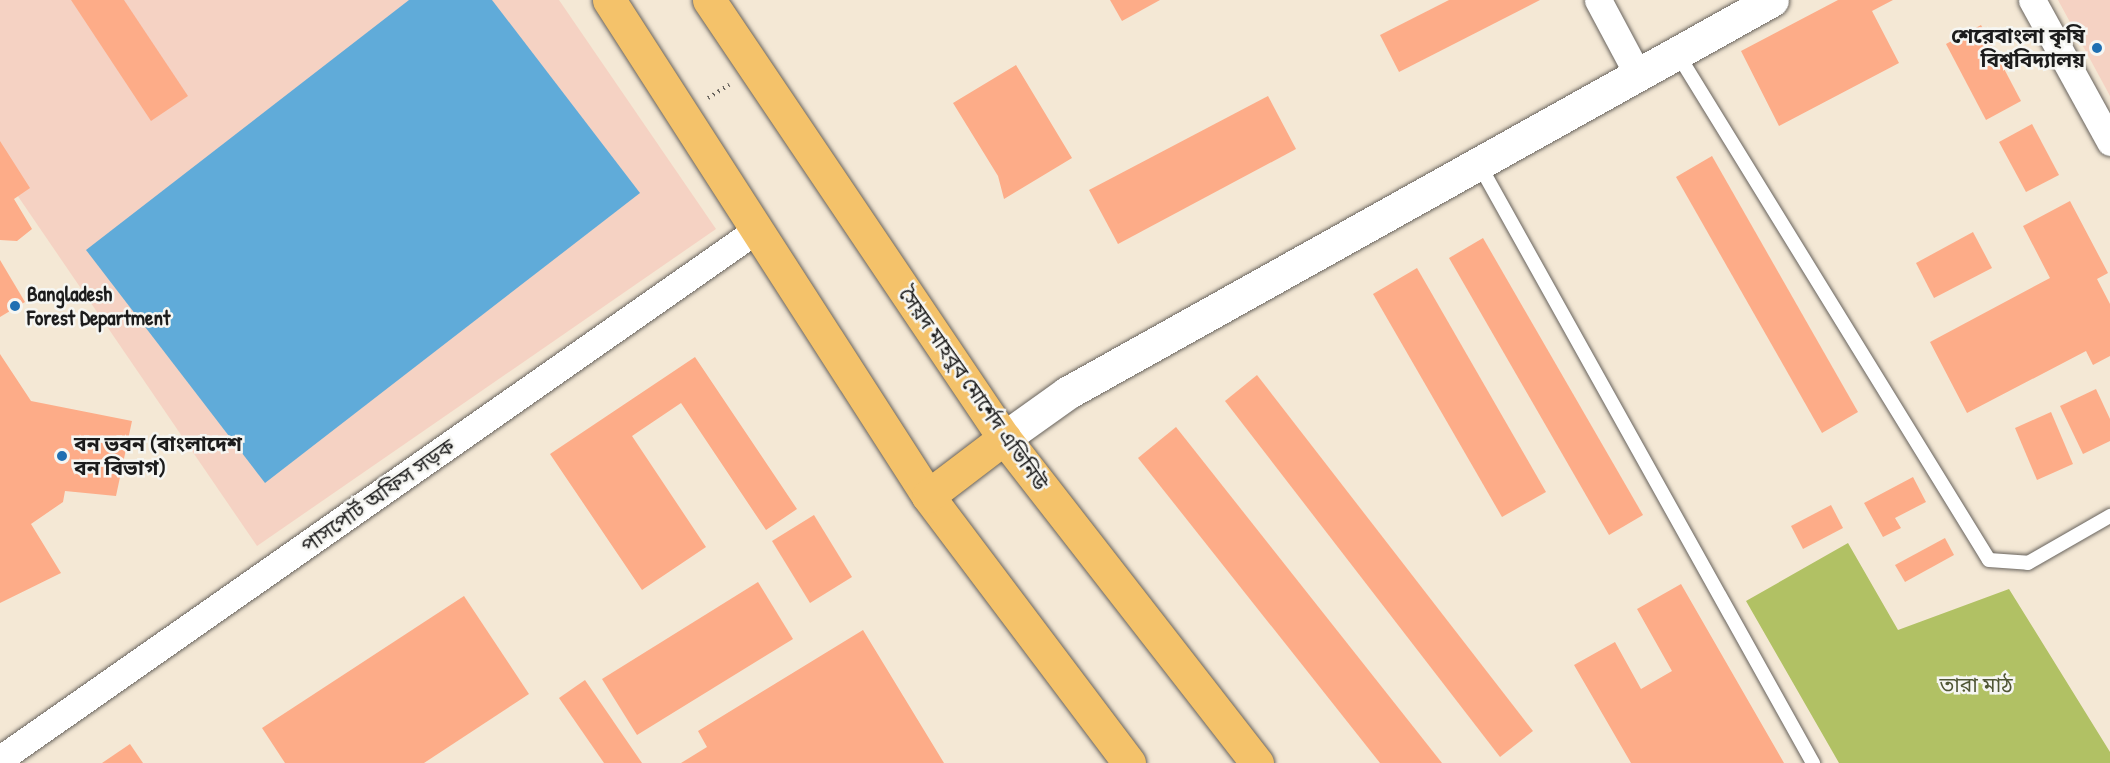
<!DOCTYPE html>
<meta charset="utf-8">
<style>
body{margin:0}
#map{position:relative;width:2110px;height:763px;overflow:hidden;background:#f4e8d5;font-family:"Patrick Hand","Noto Sans Bengali",sans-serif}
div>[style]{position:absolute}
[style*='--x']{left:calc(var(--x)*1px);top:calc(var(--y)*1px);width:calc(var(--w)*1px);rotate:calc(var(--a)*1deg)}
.built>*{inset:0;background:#f5d2c3}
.green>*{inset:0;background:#b1c164}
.water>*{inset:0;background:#60abd9}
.building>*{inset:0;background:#fdac88}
.path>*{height:4px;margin-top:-2px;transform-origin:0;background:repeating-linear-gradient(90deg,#68635d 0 1.5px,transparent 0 6px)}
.roads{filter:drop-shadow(0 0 2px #68635d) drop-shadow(0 0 2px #68635d)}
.service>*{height:14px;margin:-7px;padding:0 7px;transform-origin:7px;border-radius:7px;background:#fff}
.minor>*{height:27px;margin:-13.5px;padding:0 13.5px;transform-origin:13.5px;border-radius:13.5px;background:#fff}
.tertiary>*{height:33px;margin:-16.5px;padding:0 16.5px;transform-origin:16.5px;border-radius:16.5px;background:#fff}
.primary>*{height:33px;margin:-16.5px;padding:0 16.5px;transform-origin:16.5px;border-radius:16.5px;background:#f4c26a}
.dots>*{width:16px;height:16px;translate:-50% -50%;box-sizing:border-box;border:3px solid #f6f6f2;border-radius:50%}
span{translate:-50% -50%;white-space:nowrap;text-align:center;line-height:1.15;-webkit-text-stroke:5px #f6f6f2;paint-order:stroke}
.poi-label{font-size:21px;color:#1c1c1c;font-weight:700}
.right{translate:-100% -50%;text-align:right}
.left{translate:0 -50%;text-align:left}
.street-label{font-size:21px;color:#1c1c1c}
.park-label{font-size:21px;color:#505635}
</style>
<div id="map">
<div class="built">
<i style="clip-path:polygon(0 0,559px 0,716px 229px,257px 546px,0 170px)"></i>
<i style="clip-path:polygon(2058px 0,2110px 0,2110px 96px)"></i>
</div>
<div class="green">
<i style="clip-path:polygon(1848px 543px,1898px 630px,2009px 589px,2110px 752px,2110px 763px,1839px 763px,1746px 601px)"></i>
</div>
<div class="water">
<i style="clip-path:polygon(409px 0,492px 0,640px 193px,265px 483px,86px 250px)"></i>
</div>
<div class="building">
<i style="clip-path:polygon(71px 0,124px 0,188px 96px,151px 121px)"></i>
<i style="clip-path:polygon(1110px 0,1160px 0,1122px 21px)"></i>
<i style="clip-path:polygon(1449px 0,1540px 0,1399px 72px,1380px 35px)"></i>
<i style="clip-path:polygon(1838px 0,1893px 0,1872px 11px,1899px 63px,1779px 126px,1741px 51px)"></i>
<i style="clip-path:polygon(1981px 25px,2021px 101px,1986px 120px,1946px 44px)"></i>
<i style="clip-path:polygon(1016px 65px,1072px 158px,1004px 199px,998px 176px,953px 103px)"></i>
<i style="clip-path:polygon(1268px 96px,1296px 149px,1118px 244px,1089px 190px)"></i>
<i style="clip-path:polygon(2032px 124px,2059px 175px,2026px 192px,1999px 142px)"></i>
<i style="clip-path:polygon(0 141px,30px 188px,14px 199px,32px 229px,17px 241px,0 240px)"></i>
<i style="clip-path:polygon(1712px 156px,1858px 412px,1822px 433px,1676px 177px)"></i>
<i style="clip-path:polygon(2070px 201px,2108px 273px,2097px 279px,2110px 304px,2110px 356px,2093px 365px,2086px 351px,1967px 413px,1930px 342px,2050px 278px,2023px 226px)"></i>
<i style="clip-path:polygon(1973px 232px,1992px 268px,1934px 298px,1916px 263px)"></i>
<i style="clip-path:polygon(1483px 238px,1643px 515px,1609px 535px,1449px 258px)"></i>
<i style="clip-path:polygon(0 260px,25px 302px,0 317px)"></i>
<i style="clip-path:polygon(1417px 268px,1546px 492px,1502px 517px,1373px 294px)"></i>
<i style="clip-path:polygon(0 354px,31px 401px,132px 421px,116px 496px,65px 491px,63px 502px,31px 524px,61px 573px,0 603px)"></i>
<i style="clip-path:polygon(695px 357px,797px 509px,766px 530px,681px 403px,632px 436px,706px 547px,642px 590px,550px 454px)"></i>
<i style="clip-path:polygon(1257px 375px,1533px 731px,1500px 757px,1225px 401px)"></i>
<i style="clip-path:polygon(2096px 389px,2110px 419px,2110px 441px,2083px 454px,2060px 406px)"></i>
<i style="clip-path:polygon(2051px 412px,2073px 464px,2037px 480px,2015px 428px)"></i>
<i style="clip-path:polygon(1176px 427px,1442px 763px,1380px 763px,1138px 458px)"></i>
<i style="clip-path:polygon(1913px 477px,1926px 502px,1895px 518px,1901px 528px,1883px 537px,1864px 503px)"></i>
<i style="clip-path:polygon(1831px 505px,1843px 528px,1803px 549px,1791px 526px)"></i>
<i style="clip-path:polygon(814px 515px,852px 577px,810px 603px,772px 541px)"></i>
<i style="clip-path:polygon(1945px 538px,1954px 555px,1905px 582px,1895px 565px)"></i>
<i style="clip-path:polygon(758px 582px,793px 639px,637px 735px,602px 679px)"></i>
<i style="clip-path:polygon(1681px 584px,1784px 763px,1631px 763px,1574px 665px,1615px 642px,1641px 689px,1672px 671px,1637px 609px)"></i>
<i style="clip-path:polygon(464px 596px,529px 694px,424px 763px,285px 763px,262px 728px)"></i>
<i style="clip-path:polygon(863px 630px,944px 763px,681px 763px,707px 747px,698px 731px)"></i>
<i style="clip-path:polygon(585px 680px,642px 763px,604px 763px,559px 698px)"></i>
<i style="clip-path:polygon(130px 744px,143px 763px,102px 763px)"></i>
</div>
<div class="path">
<i style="--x:708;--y:98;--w:25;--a:-32"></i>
</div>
<div class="roads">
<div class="service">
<i style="--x:1677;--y:53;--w:595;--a:58.39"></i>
<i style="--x:1989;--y:560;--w:39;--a:4"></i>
<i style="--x:2028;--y:563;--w:95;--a:-29.8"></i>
<i style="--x:1480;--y:166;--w:684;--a:60.85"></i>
</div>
<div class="minor">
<i style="--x:1598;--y:0;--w:85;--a:61.9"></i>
<i style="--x:2032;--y:0;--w:162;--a:61.2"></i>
<i style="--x:0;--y:759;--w:921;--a:-34.97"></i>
</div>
<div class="tertiary">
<i style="--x:1004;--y:438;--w:77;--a:-35.5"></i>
<i style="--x:1067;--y:393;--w:807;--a:-29.14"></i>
</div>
<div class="primary">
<i style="--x:609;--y:0;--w:590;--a:57.25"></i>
<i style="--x:928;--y:496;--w:334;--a:53"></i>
<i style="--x:709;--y:0;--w:528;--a:56.04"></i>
<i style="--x:1004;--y:438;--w:412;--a:52.1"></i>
<i style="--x:928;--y:496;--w:96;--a:-37.3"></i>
</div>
</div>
<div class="dots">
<i style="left:2097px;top:48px;background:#1f6fb2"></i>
<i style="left:15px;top:306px;background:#1f6fb2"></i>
<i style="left:62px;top:456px;background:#1f6fb2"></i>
</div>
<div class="poi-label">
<span class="right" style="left:2085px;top:48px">শেরেবাংলা কৃষি<br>বিশ্ববিদ্যালয়</span>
<span class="left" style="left:27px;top:306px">Bangladesh<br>Forest Department</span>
<span class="left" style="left:74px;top:456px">বন ভবন (বাংলাদেশ<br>বন বিভাগ)</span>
</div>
<div class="street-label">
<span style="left:973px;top:389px;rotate:55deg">সৈয়দ মাহবুব মোর্শেদ এভিনিউ</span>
<span style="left:378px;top:496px;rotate:-35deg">পাসপোর্ট অফিস সড়ক</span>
</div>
<div class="park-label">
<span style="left:1976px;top:685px">তারা মাঠ</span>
</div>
</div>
